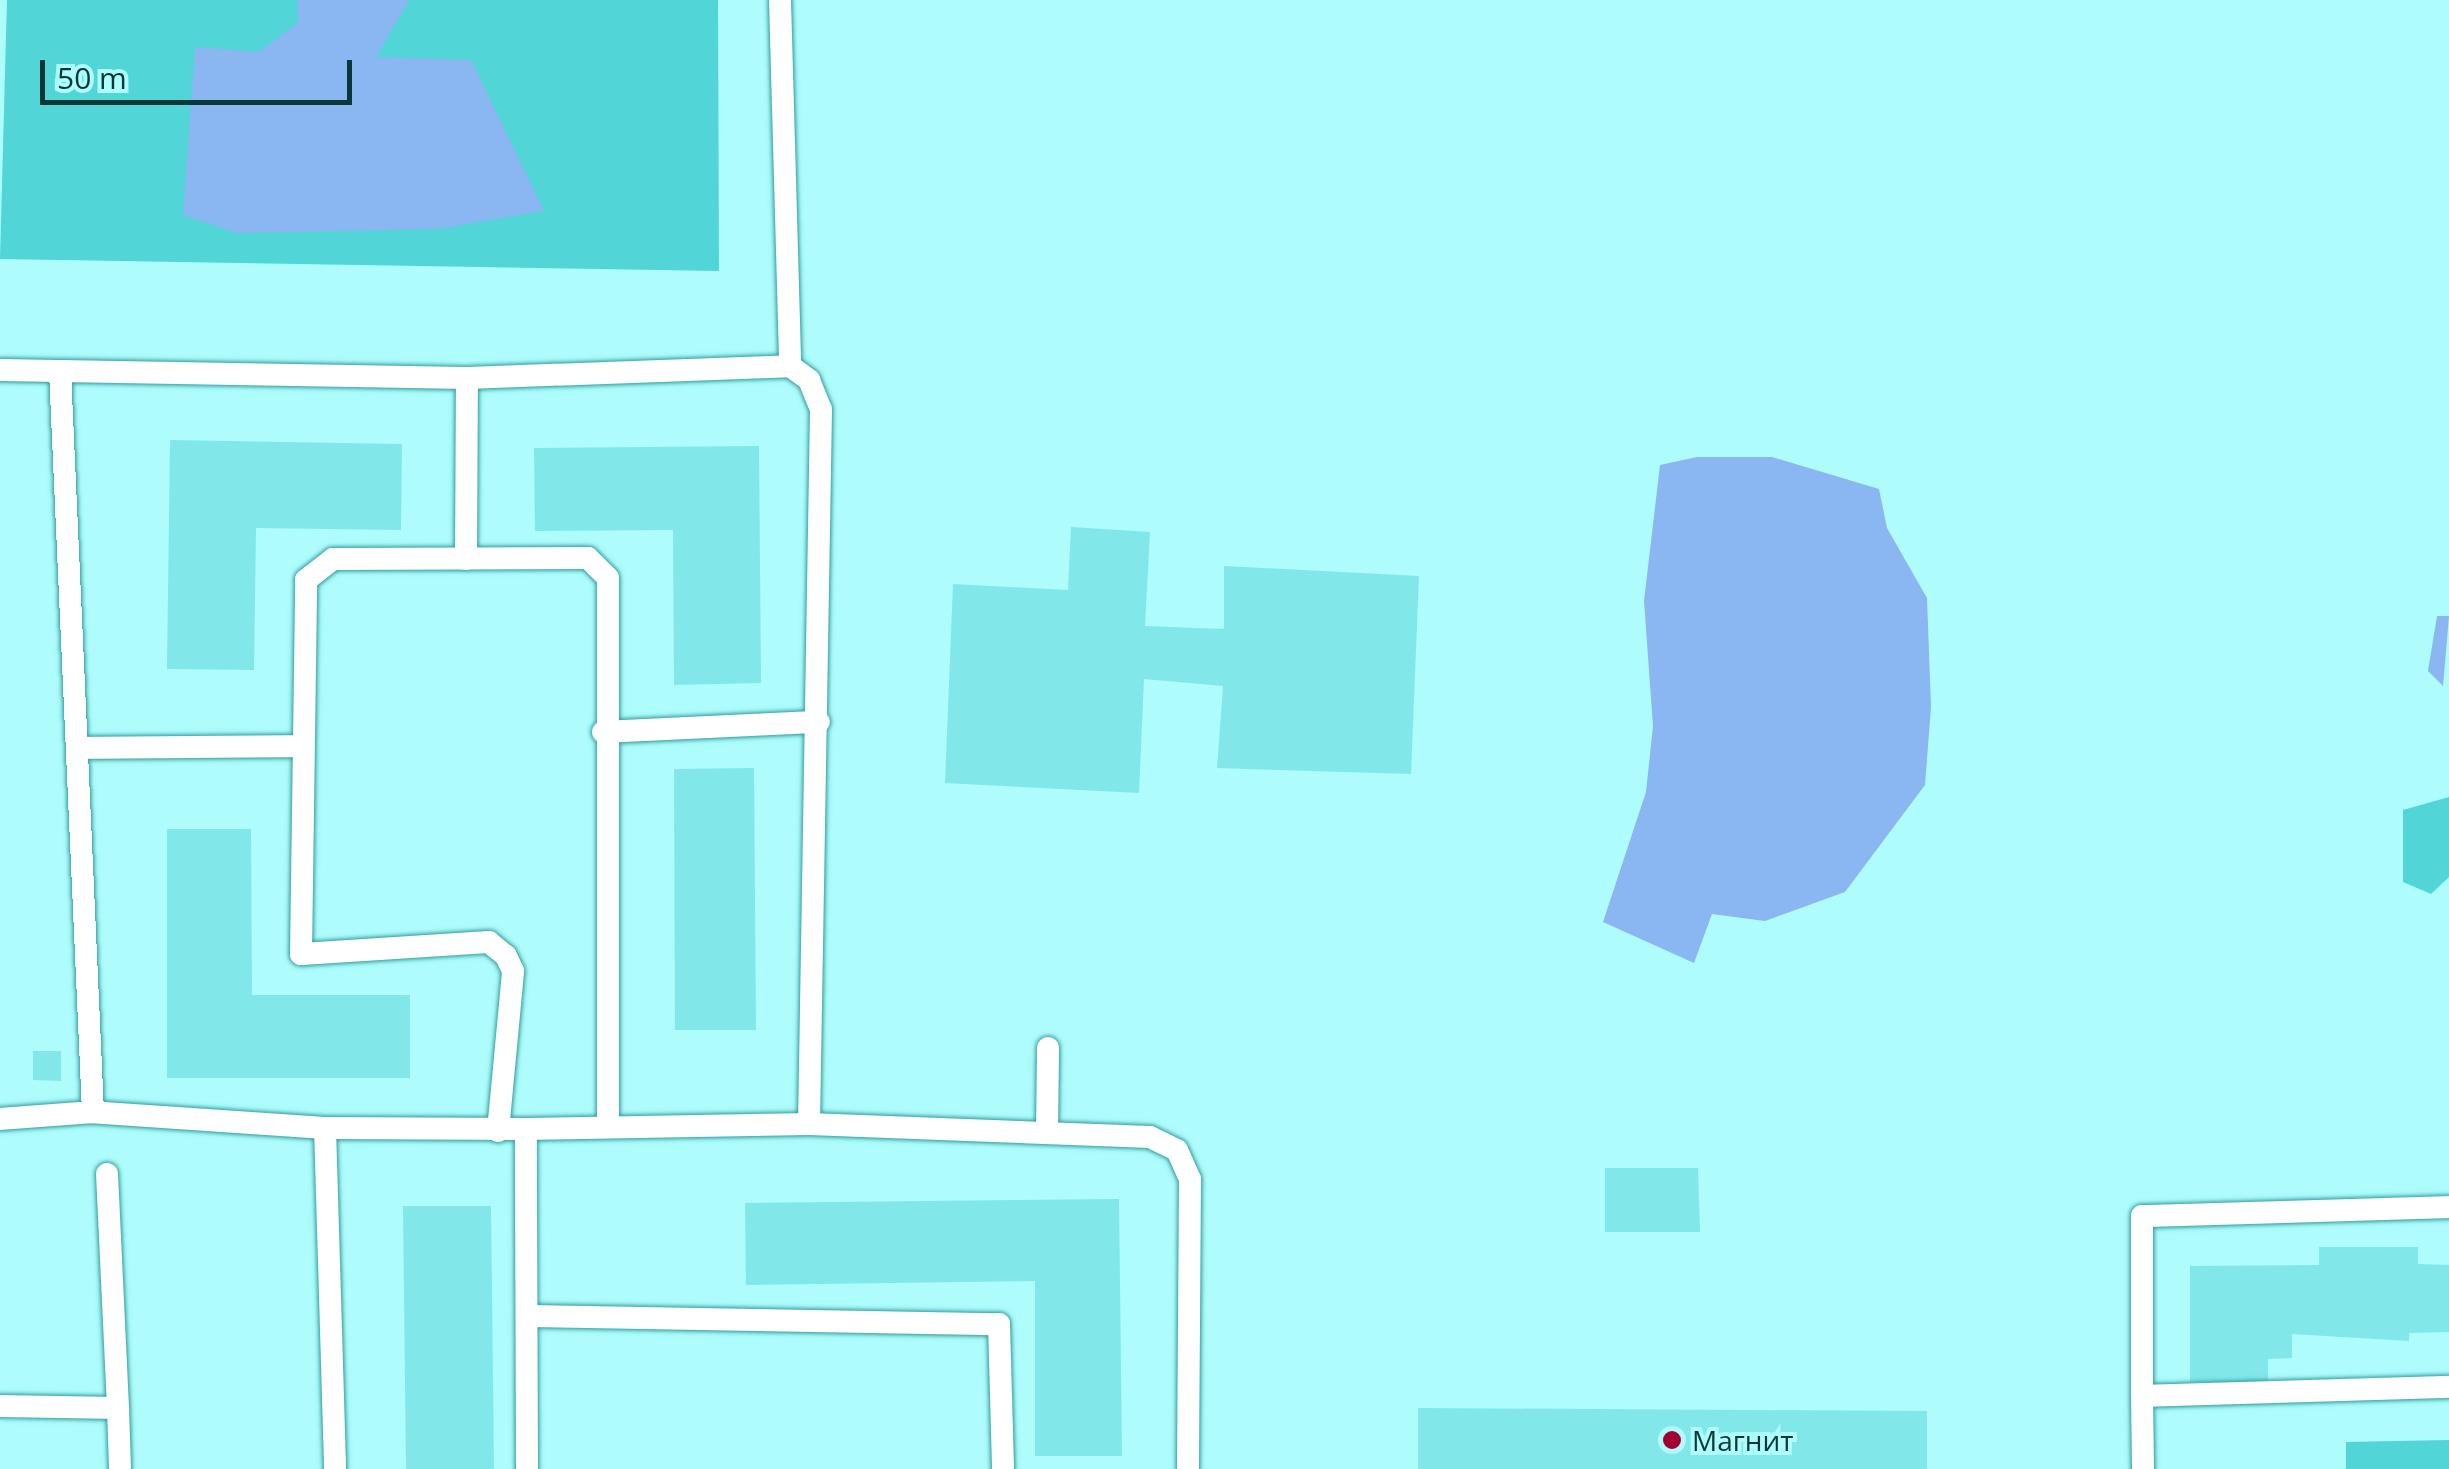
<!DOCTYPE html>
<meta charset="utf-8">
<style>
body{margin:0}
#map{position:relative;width:2449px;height:1469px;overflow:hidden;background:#aefcfc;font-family:"Open Sans",sans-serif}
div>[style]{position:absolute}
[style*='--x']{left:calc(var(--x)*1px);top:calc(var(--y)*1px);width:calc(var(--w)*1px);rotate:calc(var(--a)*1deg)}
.green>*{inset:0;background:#51d5d7}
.water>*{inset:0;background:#8ab6f2}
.building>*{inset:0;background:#82e7e8}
.roads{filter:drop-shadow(0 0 2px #319d9f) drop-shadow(0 0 2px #319d9f)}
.service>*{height:22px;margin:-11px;padding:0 11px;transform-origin:11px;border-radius:11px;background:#fff}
.dots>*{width:28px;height:28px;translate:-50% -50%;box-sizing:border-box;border:5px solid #aefcfc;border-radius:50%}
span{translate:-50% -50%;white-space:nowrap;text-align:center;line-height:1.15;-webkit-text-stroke:8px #aefcfc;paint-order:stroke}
.poi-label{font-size:28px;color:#0a3839}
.left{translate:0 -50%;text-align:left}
.scale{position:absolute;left:40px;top:60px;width:312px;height:45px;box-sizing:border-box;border:5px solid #0a3839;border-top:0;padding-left:12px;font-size:30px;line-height:35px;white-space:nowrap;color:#0a3839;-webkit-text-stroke:8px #aefcfc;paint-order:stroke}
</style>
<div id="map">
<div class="green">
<i style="clip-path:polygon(7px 0,718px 0,719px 271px,0 259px)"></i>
<i style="clip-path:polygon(2449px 797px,2449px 877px,2431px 894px,2403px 882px,2403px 810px)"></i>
<i style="clip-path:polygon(2449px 1440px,2449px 1469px,2346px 1469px,2346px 1442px)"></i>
</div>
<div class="water">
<i style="clip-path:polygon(297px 0,409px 0,376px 57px,471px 60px,544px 211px,438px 229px,236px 233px,183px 215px,195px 47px,258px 52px,298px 23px)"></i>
<i style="clip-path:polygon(1697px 457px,1772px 457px,1879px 489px,1887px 528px,1927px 598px,1931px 707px,1925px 785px,1845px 892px,1765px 921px,1712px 914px,1694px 963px,1603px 922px,1646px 792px,1653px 726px,1644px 601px,1660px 465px)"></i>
<i style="clip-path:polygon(2437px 616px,2449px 616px,2443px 686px,2428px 671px)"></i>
</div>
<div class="building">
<i style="clip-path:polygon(170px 440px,402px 444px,401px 530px,256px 528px,254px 670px,167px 669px)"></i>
<i style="clip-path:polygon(759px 446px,761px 683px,674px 685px,673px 530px,535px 531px,534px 448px)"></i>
<i style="clip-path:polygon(1071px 527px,1150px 532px,1145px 626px,1224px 629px,1224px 566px,1419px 576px,1411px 774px,1217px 768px,1223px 686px,1144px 679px,1139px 793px,945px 783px,953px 584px,1068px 590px)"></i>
<i style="clip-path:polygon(754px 768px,756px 1030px,675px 1030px,674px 769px)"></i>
<i style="clip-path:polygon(167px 829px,251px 829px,252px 995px,410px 995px,410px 1078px,167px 1078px)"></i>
<i style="clip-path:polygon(33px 1051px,61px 1051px,61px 1081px,33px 1080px)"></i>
<i style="clip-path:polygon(1605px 1168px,1698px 1168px,1700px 1232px,1605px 1232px)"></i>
<i style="clip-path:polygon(1119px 1199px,1122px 1456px,1035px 1456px,1035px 1281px,746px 1285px,745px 1203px)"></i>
<i style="clip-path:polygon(403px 1206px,491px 1206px,494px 1469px,406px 1469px)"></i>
<i style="clip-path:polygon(2319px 1247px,2418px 1247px,2418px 1264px,2449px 1265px,2449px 1332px,2409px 1333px,2409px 1341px,2292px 1334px,2292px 1358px,2268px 1359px,2268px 1382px,2190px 1382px,2190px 1266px,2319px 1265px)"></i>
<i style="clip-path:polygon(1418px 1408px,1927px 1411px,1927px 1469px,1418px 1469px)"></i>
</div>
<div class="roads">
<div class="service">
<i style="--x:780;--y:0;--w:366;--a:88.4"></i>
<i style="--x:0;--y:370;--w:60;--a:1"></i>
<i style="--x:466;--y:559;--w:181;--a:-89.7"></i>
<i style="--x:603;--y:732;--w:216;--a:-2.7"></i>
<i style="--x:78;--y:748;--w:225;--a:-0.5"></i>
<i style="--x:0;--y:1119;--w:93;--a:-4.3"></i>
<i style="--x:325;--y:1128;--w:341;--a:88.3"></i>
<i style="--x:526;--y:1129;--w:283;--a:-1"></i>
<i style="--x:809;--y:1124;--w:341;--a:2.2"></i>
<i style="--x:1150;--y:1137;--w:30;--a:26"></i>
<i style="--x:1177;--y:1150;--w:32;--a:66"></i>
<i style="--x:1190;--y:1179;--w:290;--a:90.4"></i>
<i style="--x:498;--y:1131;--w:161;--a:-84.6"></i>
<i style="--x:513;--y:971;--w:17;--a:-115"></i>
<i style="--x:506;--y:956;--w:22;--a:-141"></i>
<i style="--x:489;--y:942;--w:188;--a:176.3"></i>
<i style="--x:301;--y:954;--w:374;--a:-89.2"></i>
<i style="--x:306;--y:580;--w:34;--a:-38"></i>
<i style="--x:333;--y:559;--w:255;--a:-0.2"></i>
<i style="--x:588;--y:558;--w:28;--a:45"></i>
<i style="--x:608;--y:578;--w:544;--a:90"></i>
<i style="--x:1047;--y:1133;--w:85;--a:-89.3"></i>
<i style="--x:107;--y:1174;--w:234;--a:87.3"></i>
<i style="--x:2449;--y:1207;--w:307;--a:178.3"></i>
<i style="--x:2142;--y:1216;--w:180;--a:90"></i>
<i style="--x:2142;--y:1396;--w:307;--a:-1.7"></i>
<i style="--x:527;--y:1316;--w:472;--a:1"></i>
<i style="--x:999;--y:1324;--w:145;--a:88.4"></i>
<i style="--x:2142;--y:1396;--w:73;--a:89.2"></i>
<i style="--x:0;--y:1406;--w:118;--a:1"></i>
<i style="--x:118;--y:1408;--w:61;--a:88.1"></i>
<i style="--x:527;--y:1469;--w:340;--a:-90.2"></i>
<i style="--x:526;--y:1129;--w:201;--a:-179.7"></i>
<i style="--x:325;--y:1128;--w:233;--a:-176.1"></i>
<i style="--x:93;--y:1112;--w:742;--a:-92.55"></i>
<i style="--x:60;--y:371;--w:407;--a:1"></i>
<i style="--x:467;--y:378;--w:323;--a:-2.1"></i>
<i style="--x:790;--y:366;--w:24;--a:36"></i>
<i style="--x:809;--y:380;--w:31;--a:68"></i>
<i style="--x:821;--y:409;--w:715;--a:90.96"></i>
</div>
</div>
<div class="dots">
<i style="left:1672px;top:1440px;background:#a20231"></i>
</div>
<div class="poi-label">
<span class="left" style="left:1692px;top:1440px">Магнит</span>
</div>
<div class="scale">50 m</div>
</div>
